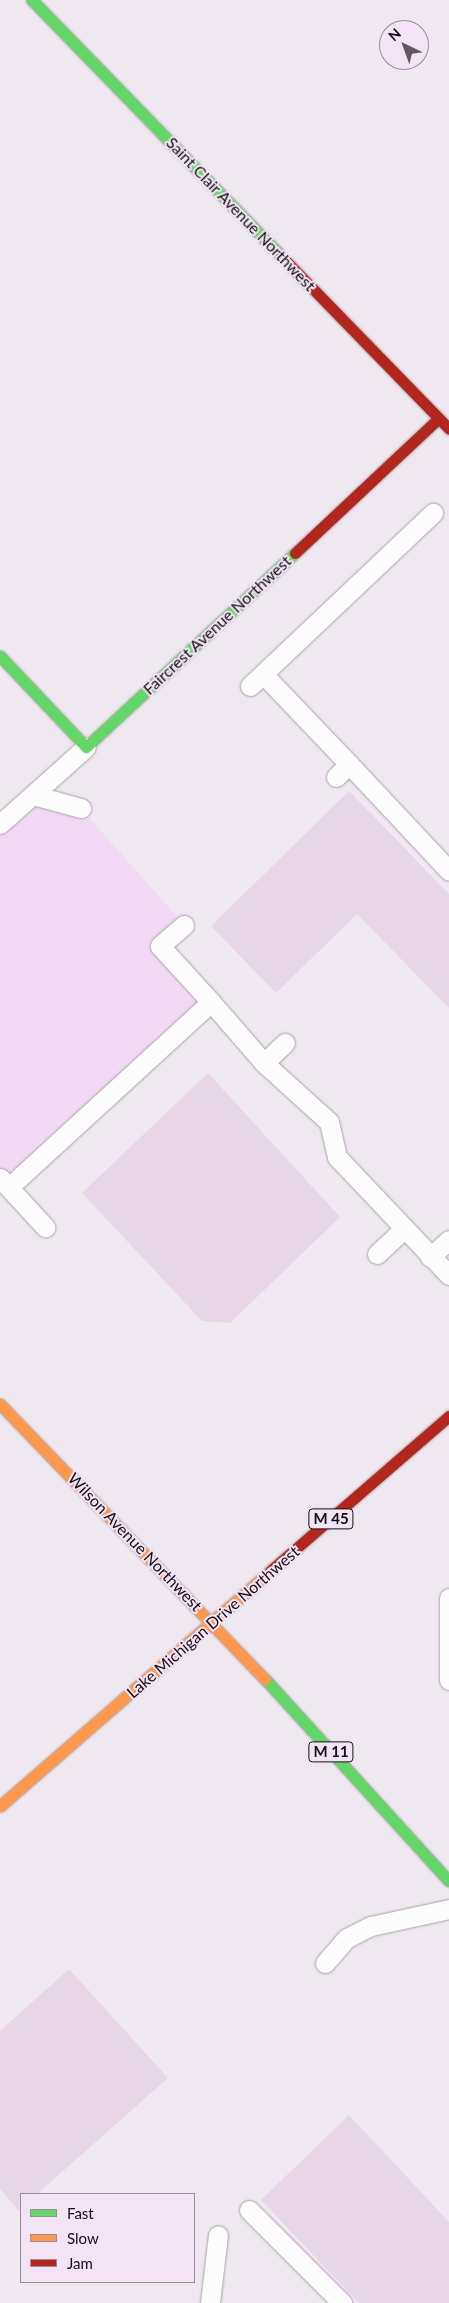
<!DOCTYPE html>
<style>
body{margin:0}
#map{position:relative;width:449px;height:2303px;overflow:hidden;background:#efe8f0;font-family:Lato,sans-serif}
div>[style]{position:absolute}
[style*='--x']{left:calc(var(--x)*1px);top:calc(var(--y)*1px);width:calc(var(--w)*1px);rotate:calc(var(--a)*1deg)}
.green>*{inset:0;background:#f1d9f3}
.building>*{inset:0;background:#e6d6e8}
.roads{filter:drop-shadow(0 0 1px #a8a3a8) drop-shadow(0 0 1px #a8a3a8)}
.lane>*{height:19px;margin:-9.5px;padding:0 9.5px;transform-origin:9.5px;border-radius:9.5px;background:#fdfcfd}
.fast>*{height:11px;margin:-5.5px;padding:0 5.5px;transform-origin:5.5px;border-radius:5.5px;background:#63d668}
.slow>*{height:11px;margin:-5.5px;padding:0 5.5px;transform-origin:5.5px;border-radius:5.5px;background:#ff974d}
.jam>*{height:11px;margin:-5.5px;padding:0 5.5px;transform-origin:5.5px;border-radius:5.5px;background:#b3261e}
span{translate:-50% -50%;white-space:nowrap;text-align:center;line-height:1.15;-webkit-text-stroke:4px #f2e4f4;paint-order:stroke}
.shield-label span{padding:1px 4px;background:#f2e4f4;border:1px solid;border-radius:4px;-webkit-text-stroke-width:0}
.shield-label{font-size:15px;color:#130e13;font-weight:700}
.street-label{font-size:16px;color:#130e13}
.legend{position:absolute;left:20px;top:2193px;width:175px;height:90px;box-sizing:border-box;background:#f2e4f4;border:1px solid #998e9a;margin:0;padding:6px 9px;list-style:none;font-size:15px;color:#130e13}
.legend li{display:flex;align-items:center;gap:10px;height:25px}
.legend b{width:25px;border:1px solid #998e9a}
.north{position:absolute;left:379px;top:20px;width:50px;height:50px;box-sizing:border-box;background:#f2e4f4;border:1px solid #998e9a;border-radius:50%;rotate:318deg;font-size:14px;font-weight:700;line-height:20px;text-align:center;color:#130e13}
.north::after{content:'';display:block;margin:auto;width:18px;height:22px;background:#605a60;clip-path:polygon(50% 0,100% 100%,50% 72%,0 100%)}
</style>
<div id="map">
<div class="green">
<i style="clip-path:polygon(33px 795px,81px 808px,184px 925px,160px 947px,211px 1002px,0 1190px,0 824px)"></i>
</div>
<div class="building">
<i style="clip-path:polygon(349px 791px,449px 894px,449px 1008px,357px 914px,276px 993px,211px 926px)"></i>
<i style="clip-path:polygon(208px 1073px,340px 1217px,230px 1323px,202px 1321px,82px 1193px)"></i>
<i style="clip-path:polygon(69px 1969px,168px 2078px,37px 2194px,21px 2194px,19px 2211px,0 2189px,0 2031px)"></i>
<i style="clip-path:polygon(349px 2115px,449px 2222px,449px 2303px,359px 2303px,261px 2200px)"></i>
</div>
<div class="roads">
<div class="lane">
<i style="--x:263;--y:674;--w:124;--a:46.3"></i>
<i style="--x:250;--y:686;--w:252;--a:-43.4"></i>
<i style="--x:336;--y:777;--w:18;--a:-45"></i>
<i style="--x:349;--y:764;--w:146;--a:46.9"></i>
<i style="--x:33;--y:795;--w:50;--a:15.2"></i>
<i style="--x:0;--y:824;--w:115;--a:-41.8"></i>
<i style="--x:184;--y:925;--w:32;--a:139"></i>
<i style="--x:160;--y:946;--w:76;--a:47.7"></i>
<i style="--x:264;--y:1063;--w:29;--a:-44"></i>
<i style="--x:0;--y:1178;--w:67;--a:47.4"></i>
<i style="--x:9;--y:1187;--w:274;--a:-42.5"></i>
<i style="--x:211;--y:1002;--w:81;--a:49"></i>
<i style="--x:264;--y:1063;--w:88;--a:42.2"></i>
<i style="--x:329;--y:1122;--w:36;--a:77"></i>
<i style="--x:337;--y:1157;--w:163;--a:46.5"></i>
<i style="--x:377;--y:1254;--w:37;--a:-43"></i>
<i style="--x:430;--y:1257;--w:25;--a:-42"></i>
<i style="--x:449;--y:1598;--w:82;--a:90"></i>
<i style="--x:325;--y:1963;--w:33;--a:-49"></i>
<i style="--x:347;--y:1938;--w:27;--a:-27"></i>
<i style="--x:371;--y:1926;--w:80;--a:-12.3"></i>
<i style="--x:249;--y:2210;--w:132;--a:45"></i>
<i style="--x:210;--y:2303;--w:68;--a:-83.3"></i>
</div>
<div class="fast">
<i style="--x:32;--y:0;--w:357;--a:45.8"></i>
<i style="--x:0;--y:656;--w:125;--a:46.6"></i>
<i style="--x:86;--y:747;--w:285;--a:-42.9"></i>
<i style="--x:265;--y:1679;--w:273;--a:47.7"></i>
</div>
<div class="slow">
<i style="--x:0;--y:1404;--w:382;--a:46.1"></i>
<i style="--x:0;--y:1806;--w:358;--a:-41"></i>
</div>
<div class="jam">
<i style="--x:281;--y:256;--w:241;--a:45.8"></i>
<i style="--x:295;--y:553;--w:197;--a:-43.2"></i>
<i style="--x:270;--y:1571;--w:237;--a:-40.9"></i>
</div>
</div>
<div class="shield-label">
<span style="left:331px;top:1519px">M 45</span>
<span style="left:331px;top:1752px">M 11</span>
</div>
<div class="street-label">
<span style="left:241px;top:214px;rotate:46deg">Saint Clair Avenue Northwest</span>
<span style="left:217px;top:625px;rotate:-43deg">Faircrest Avenue Northwest</span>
<span style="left:135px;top:1542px;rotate:46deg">Wilson Avenue Northwest</span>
<span style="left:213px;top:1622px;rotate:-41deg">Lake Michigan Drive Northwest</span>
</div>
<ul class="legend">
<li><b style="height:6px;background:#63d668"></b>Fast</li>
<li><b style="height:6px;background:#ff974d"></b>Slow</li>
<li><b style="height:6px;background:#b3261e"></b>Jam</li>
</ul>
<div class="north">N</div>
</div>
